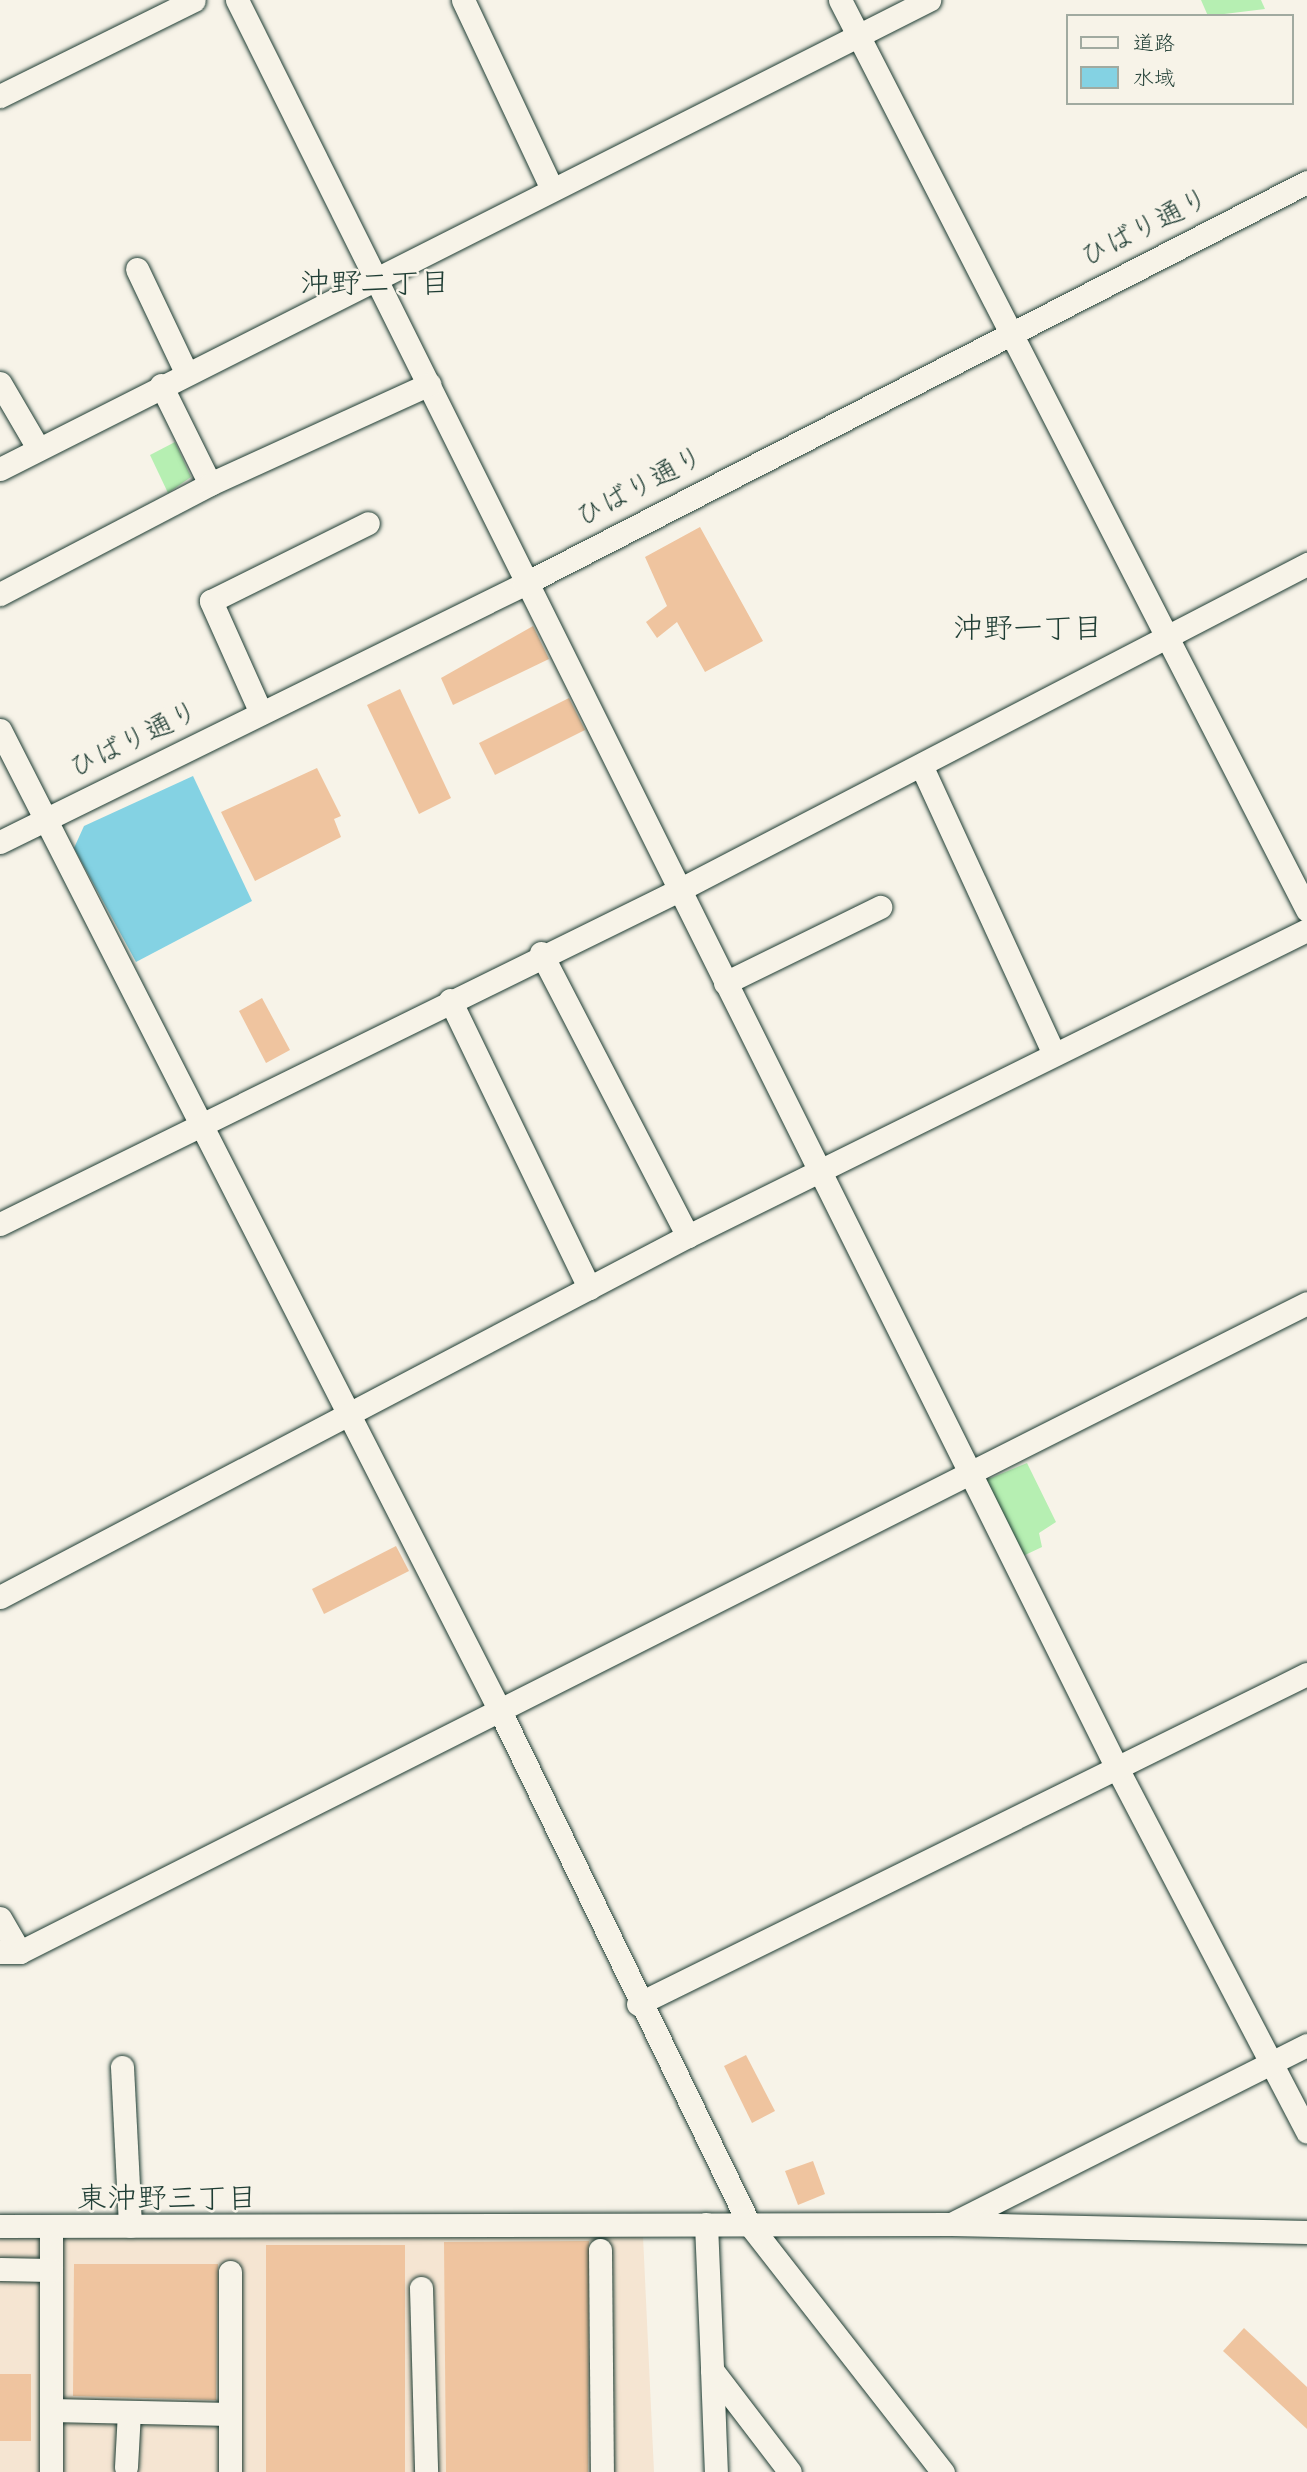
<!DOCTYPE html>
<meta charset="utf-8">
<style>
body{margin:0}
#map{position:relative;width:1307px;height:2472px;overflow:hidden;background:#f7f3e8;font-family:"Indie Flower","Klee One",sans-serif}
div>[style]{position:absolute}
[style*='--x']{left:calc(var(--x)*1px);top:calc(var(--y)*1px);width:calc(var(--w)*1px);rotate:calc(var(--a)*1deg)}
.built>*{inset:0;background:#f5e5d2}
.green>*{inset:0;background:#b6efb2}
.water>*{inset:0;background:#84d2e3}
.building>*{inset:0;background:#efc49f}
.roads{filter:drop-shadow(0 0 2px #1f3d34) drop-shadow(0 0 2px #1f3d34)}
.minor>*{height:23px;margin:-11.5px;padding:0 11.5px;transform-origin:11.5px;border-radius:11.5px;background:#f7f3e8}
span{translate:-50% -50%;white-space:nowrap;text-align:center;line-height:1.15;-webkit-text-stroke:5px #f7f3e8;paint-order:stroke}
.street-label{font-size:28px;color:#1f3d34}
.neighbourhood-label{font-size:30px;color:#1f3d34}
.legend{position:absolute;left:1066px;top:14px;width:228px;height:91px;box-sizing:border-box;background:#f7f3e8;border:2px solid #a1aaa0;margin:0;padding:9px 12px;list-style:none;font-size:21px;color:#1f3d34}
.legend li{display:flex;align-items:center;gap:14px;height:35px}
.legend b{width:35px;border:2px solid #a1aaa0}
</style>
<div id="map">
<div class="built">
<i style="clip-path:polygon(643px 2236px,654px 2472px,0 2472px,0 2238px)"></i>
</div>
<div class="green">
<i style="clip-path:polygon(1201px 0,1261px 0,1265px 9px,1208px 16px)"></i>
<i style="clip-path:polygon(175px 442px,191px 477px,168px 493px,150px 455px)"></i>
<i style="clip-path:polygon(1027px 1463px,1056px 1522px,1039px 1533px,1042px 1547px,1023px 1556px,986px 1480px)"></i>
</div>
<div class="water">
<i style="clip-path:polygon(193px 776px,252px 901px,136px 962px,74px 848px,84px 826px)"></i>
</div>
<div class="building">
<i style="clip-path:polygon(700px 527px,763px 641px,705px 672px,677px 622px,657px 638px,646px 622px,667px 606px,645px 557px)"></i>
<i style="clip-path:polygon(533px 626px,549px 659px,453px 705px,441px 678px)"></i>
<i style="clip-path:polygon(400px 689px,451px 798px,419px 814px,367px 705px)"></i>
<i style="clip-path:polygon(569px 698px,585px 730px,495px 775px,479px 743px)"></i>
<i style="clip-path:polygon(317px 768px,341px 816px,334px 819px,341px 837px,255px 881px,221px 812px)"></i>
<i style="clip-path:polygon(262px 998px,290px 1050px,266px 1063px,239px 1011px)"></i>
<i style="clip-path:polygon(396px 1546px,409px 1571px,324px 1614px,312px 1589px)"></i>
<i style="clip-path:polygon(746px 2055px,775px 2111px,752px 2123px,724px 2066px)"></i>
<i style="clip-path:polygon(813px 2161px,825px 2194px,798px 2205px,785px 2171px)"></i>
<i style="clip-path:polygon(589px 2241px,588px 2472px,446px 2472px,444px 2242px)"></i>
<i style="clip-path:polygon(266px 2245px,405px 2245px,405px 2472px,266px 2472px)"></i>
<i style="clip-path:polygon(74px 2264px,218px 2264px,216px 2400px,73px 2396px)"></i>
<i style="clip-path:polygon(1244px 2328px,1307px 2387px,1307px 2429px,1223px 2351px)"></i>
<i style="clip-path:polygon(0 2374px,31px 2374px,31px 2441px,0 2441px)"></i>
</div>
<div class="roads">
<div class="minor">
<i style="--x:237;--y:0;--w:1977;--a:63.54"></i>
<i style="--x:1118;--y:1770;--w:408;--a:62.4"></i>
<i style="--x:463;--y:0;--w:209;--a:64.8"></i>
<i style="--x:840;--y:0;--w:1023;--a:62.83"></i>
<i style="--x:0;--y:96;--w:216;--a:-26.3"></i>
<i style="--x:137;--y:269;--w:114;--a:64.6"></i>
<i style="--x:0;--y:383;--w:75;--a:59.7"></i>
<i style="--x:161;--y:385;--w:110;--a:63.7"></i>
<i style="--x:0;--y:469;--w:1041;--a:-26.79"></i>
<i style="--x:0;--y:594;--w:237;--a:-27.6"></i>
<i style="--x:210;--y:484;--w:241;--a:-24.5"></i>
<i style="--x:261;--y:713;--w:123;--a:-114.1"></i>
<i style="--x:211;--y:601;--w:175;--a:-26.4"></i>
<i style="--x:0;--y:730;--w:1103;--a:62.99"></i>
<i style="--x:501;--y:1713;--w:568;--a:64.11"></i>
<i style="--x:749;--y:2224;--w:315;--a:52"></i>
<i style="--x:921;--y:765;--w:318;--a:65.3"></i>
<i style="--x:0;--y:842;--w:584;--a:-26.21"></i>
<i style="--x:524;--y:584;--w:880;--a:-27.18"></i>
<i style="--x:541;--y:953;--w:319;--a:62.6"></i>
<i style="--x:725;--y:983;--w:173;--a:-26.1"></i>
<i style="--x:450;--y:1000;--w:320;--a:64.2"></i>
<i style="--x:0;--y:1224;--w:757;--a:-26.19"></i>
<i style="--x:679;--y:890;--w:708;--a:-27.43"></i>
<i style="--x:0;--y:1597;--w:777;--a:-27.69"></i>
<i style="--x:688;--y:1236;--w:691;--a:-26.31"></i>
<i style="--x:0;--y:1918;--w:39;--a:60"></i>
<i style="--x:0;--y:1952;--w:20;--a:0"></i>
<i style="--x:20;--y:1952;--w:1441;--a:-26.76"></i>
<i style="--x:638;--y:2004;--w:746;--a:-26.26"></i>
<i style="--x:122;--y:2067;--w:159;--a:87.1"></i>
<i style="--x:955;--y:2222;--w:394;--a:-26.7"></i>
<i style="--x:706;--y:2224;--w:146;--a:87.6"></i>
<i style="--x:712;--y:2370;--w:128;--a:52.6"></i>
<i style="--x:0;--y:2226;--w:952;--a:-0.12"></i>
<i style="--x:952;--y:2224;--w:355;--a:1.3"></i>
<i style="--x:51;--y:2226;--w:246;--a:90"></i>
<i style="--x:600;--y:2250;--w:222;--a:89.5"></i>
<i style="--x:0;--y:2269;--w:51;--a:1.1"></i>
<i style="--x:230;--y:2272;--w:200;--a:90"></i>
<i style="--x:421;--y:2288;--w:184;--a:88.4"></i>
<i style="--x:712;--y:2370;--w:102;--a:87.8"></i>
<i style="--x:51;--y:2410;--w:179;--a:1.3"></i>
<i style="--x:126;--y:2467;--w:55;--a:-86.9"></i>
</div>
</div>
<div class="street-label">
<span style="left:1146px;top:230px;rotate:-27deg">ひばり通り</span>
<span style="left:641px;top:489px;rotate:-28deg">ひばり通り</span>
<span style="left:135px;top:742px;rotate:-26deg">ひばり通り</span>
</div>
<div class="neighbourhood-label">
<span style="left:375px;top:286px">沖野二丁目</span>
<span style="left:1028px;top:631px">沖野一丁目</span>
<span style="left:167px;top:2201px">東沖野三丁目</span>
</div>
<ul class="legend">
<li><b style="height:9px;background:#f7f3e8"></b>道路</li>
<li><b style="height:19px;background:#84d2e3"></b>水域</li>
</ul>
</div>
